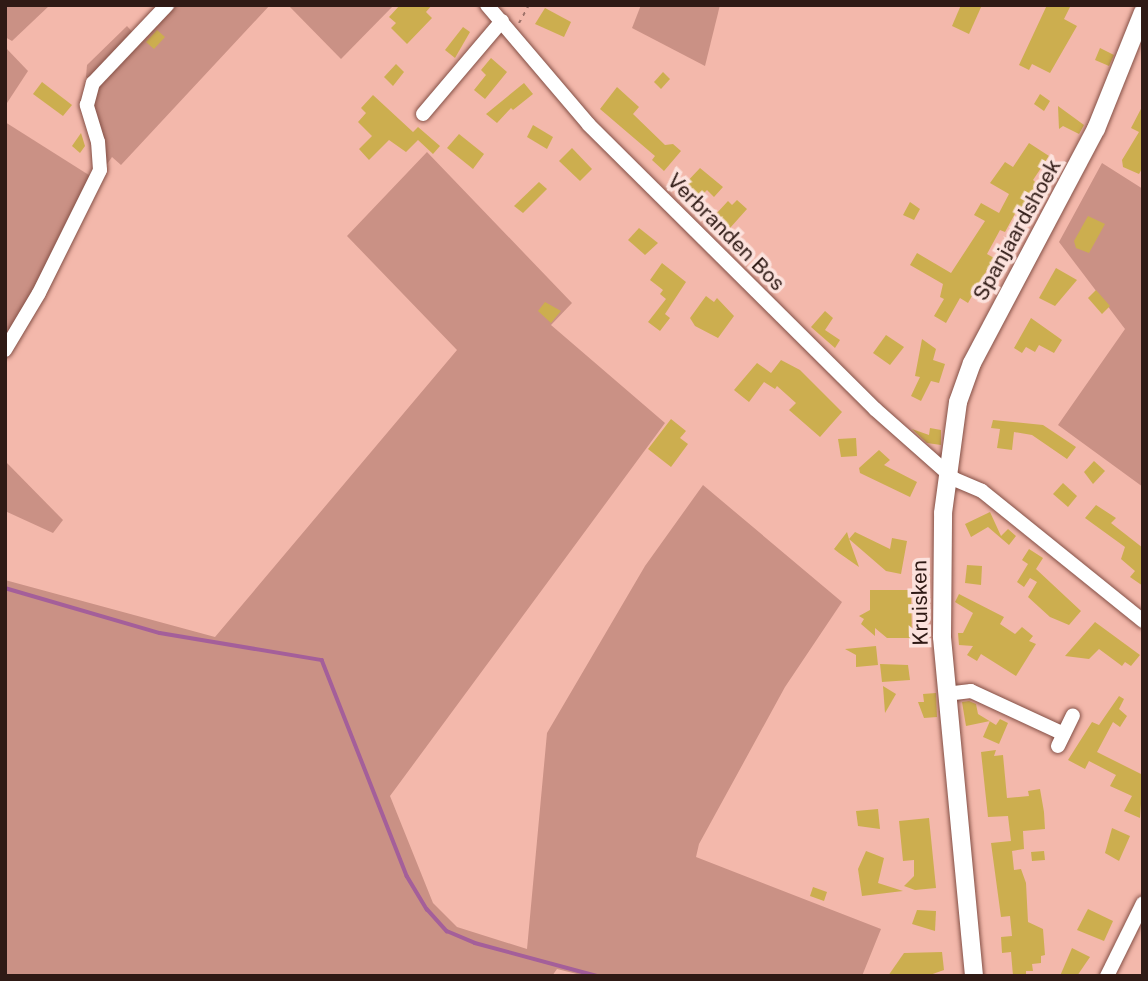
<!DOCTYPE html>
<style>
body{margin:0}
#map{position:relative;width:1148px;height:981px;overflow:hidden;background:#f3b8ab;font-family:"Public Sans",sans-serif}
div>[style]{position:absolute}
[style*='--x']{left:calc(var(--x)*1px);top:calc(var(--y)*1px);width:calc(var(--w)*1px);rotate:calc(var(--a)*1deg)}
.green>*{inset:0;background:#ca9185}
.stream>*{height:3.5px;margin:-1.75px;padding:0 1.75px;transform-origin:1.75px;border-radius:1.75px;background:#a45f9a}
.building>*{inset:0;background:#ccae4f}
.path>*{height:2px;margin-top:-1px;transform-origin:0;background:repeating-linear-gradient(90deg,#9d7269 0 3.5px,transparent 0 8.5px)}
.roads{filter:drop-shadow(0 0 2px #834f45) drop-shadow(0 0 2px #834f45)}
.minor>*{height:14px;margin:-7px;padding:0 7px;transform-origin:7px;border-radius:7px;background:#fff}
.tertiary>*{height:18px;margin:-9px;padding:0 9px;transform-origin:9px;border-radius:9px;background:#fff}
span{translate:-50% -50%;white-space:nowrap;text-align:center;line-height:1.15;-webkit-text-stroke:7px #fce2dd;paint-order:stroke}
.street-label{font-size:21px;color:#2f1a15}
.frame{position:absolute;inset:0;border:7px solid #2f1a15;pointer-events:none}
</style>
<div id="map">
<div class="green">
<i style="clip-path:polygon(5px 5px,50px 5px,12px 41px,5px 37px)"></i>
<i style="clip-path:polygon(175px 5px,270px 5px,121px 165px,112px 157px,105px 167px,91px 96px)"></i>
<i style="clip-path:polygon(288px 5px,394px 5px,341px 59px)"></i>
<i style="clip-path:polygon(641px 5px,720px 5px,705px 66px,632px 28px)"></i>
<i style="clip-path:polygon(127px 26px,135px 35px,91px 81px,86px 77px,87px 65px)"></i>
<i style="clip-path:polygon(5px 47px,28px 71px,5px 106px)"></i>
<i style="clip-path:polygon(5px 122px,92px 177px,5px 343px)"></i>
<i style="clip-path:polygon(427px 152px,572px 303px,551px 325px,665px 423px,390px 796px,433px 903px,457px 927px,527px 949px,547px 733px,645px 566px,703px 485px,842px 602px,785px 687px,699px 844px,696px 857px,881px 929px,862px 976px,585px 976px,557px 969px,552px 976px,5px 976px,5px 580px,215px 637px,457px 350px,347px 236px)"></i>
<i style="clip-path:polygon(1102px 163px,1143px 189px,1143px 487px,1058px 425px,1125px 329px,1059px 242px)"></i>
<i style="clip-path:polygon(5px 461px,63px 520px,53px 533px,5px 511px)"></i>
</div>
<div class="stream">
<i style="--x:5;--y:588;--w:161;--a:16.2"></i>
<i style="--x:160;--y:633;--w:164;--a:9.5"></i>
<i style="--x:322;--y:660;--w:232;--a:68.5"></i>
<i style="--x:407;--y:876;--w:39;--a:59"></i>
<i style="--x:427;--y:909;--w:30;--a:48"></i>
<i style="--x:447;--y:931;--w:30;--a:23"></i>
<i style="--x:475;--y:943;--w:126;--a:15.1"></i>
</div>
<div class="building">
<i style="clip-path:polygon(400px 5px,432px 5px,426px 12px,432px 18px,407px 44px,391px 28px,396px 23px,389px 17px)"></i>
<i style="clip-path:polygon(961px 5px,982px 5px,969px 34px,952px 26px)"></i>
<i style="clip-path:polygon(1047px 5px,1071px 5px,1064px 19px,1077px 26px,1050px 73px,1032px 64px,1029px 70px,1019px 65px)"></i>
<i style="clip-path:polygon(545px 8px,571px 22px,564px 37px,535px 24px)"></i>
<i style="clip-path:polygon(463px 27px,470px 32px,455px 58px,445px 50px)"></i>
<i style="clip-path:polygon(157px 30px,165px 37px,154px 49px,146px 42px)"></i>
<i style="clip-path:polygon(1100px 48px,1114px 55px,1109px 66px,1095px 60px)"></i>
<i style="clip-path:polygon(491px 58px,507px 72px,485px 99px,474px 90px,486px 75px,481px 70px)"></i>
<i style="clip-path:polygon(396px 64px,404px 72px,393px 86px,384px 77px)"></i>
<i style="clip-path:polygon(663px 72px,670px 79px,661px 89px,654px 82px)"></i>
<i style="clip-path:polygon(42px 82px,72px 105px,63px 116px,33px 94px)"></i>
<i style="clip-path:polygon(524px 83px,533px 94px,513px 110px,511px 108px,497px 123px,486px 114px)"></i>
<i style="clip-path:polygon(617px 87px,639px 107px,633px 114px,665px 145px,673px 144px,681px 151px,664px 171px,652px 160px,655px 156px,600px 109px)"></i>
<i style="clip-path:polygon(1040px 94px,1050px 101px,1044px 111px,1034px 104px)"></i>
<i style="clip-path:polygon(373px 95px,413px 132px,418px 127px,440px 146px,433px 154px,418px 140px,406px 152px,389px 140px,369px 160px,359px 149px,372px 136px,358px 122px,366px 113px,361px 108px)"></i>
<i style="clip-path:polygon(1143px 105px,1143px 167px,1139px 174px,1123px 167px,1122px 160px,1139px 132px,1131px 128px)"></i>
<i style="clip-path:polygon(1058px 106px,1084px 125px,1079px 134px,1063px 126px,1059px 129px)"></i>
<i style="clip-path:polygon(533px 125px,553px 137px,547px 149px,527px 137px)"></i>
<i style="clip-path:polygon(81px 133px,85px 146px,80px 153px,72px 146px)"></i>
<i style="clip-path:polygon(459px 134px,484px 154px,473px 169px,447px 148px)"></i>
<i style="clip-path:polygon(1029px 143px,1049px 156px,1033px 180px,1049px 193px,1033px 219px,1016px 212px,1005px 232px,1000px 230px,987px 254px,994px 258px,968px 303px,960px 298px,946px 323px,934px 316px,944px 299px,940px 297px,943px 284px,910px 265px,917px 253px,951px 273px,985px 221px,974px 215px,981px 203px,999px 213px,1009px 194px,990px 183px,1005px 162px,1013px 167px)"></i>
<i style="clip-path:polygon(572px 148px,592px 169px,580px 181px,559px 161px)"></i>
<i style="clip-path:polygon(700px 168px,723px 187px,714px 197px,707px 190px,697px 200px,683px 186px)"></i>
<i style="clip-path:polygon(539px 182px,547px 189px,523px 213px,514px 206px)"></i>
<i style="clip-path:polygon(737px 200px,747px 209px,730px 228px,716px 214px,728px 201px,732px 205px)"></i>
<i style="clip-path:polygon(910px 202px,920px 209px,914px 220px,903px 215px)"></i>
<i style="clip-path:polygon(1088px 216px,1105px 224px,1089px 253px,1076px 248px,1074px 241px)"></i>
<i style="clip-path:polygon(639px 228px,658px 243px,645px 255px,628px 240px)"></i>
<i style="clip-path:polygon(662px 263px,686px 282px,665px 314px,670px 318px,660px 331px,648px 322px,666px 299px,660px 294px,663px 290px,650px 280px)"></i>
<i style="clip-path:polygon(1056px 268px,1077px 280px,1055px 306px,1039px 298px)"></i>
<i style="clip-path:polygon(1096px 290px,1110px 306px,1102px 314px,1088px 298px)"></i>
<i style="clip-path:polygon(706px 296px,714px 302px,717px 298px,734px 316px,718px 338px,695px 326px,690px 318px)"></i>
<i style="clip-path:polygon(545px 302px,561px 311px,551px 323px,538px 311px)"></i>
<i style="clip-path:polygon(825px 311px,833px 318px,825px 330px,840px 340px,835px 348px,811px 327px)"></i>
<i style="clip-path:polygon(1031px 318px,1062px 340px,1054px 353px,1039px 345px,1035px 352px,1026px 347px,1022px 353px,1014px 348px)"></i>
<i style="clip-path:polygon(886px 335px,904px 347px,890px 365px,873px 353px)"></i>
<i style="clip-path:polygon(922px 339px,936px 349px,933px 360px,945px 364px,939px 383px,931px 381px,921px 401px,911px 396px,920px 377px,915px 376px)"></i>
<i style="clip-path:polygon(781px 360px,800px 370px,842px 412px,820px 437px,789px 410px,796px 403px,777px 386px,775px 389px,764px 382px,749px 402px,734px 390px,757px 363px,771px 373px)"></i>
<i style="clip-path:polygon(671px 419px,686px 431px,680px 438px,688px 444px,671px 467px,648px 449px)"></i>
<i style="clip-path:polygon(993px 420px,1043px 425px,1076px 447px,1067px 459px,1032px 435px,1014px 432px,1012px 450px,997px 448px,1000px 429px,991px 428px)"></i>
<i style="clip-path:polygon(930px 428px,941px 430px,941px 445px,927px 443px,912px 429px,929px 435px)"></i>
<i style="clip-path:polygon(856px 438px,857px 456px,841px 457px,838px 439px)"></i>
<i style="clip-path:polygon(879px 450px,890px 460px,884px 465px,917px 482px,910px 497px,860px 473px,859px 468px)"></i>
<i style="clip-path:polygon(1094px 461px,1105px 471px,1093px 484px,1084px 472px)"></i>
<i style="clip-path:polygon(1063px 483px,1077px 496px,1068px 507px,1053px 494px)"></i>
<i style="clip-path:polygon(1096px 505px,1116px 518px,1111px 523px,1143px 548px,1143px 586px,1130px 577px,1135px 571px,1121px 559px,1125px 547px,1085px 518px)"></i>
<i style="clip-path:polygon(990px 512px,1001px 536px,1008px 529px,1016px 536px,1009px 545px,988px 527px,971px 537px,965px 524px)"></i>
<i style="clip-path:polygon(847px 532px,849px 539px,855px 532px,890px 549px,892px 538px,907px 541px,901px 574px,886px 571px,849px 539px,859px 567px,839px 553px,834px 549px)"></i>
<i style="clip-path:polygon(1029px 549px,1043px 558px,1036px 569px,1081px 611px,1069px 625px,1050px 617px,1028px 597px,1037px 582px,1030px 578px,1024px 587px,1017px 582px,1028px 564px,1022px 560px)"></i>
<i style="clip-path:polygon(967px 565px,982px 566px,981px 585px,965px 583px)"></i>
<i style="clip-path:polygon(870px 590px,911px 590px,912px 638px,887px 638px,875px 628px,875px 636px,861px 624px,864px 619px,859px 616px,870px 610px)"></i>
<i style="clip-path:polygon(959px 594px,1004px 617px,1000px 624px,1015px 634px,1022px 627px,1033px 636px,1029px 641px,1036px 644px,1016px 676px,981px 654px,977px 661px,967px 655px,973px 646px,959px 645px,958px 633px,963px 633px,973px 613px,955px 602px)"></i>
<i style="clip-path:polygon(1095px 622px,1140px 655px,1131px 666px,1125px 662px,1122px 666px,1099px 649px,1089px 659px,1065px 656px)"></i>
<i style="clip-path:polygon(876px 646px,878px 665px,856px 667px,856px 655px,845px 649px)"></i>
<i style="clip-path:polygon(880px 664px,908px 665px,910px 680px,882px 682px)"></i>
<i style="clip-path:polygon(883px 686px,896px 694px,885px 713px)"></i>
<i style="clip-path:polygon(936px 693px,937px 717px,924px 718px,918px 702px,924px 702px,923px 694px)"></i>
<i style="clip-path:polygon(1119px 696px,1124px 699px,1119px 709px,1127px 716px,1120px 727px,1113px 722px,1097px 752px,1143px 775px,1140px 818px,1124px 811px,1132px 796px,1110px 786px,1116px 775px,1089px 761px,1085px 769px,1068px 760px,1092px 722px,1099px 725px)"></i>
<i style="clip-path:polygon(969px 701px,976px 704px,978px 714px,996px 725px,1000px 719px,1008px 723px,999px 744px,983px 737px,990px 721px,966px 726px,962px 702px)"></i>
<i style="clip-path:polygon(996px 750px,994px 756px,1003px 755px,1007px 798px,1029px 796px,1028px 791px,1040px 789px,1044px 812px,1045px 829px,1023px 831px,1024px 849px,1012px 851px,1014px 870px,1021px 869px,1026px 883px,1028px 922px,1043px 929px,1045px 955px,1041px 956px,1041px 963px,1032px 964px,1033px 971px,1026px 971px,1026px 976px,1013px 976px,1011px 952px,1002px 953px,1001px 937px,1012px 936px,1010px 916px,1001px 917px,991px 843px,1011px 841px,1008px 816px,988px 817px,981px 752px)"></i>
<i style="clip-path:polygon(878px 809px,880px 829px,858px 826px,856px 811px)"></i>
<i style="clip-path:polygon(929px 818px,936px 888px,915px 890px,904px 886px,914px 876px,914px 860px,903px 861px,899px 821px)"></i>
<i style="clip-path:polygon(1112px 828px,1130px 836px,1119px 861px,1105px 853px)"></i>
<i style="clip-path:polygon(866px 851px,884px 858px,878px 883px,903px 891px,862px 896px,858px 869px)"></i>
<i style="clip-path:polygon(1044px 851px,1045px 860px,1032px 861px,1031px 852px)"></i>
<i style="clip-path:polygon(813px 887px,827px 892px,824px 901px,810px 896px)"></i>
<i style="clip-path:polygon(1088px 909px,1113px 921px,1104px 941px,1077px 930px)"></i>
<i style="clip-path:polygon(917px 910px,936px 911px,935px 931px,912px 924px)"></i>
<i style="clip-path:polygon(1072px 948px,1090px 957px,1077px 976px,1060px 976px)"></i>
<i style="clip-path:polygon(942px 952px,944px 970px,927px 976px,888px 976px,904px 953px)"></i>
</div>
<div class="path">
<i style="--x:519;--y:23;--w:21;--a:-61"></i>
</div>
<div class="roads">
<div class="minor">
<i style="--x:487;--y:5;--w:157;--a:49.6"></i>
<i style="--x:589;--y:125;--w:403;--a:44.8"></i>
<i style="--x:875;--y:409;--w:106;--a:41.5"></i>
<i style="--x:954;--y:479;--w:30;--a:23"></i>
<i style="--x:982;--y:491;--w:207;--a:38.9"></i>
<i style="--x:423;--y:114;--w:122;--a:-49.7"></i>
<i style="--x:5;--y:350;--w:66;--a:-59.2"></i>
<i style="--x:39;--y:293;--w:137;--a:-63.6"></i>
<i style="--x:100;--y:170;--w:28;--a:-94"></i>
<i style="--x:98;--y:142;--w:39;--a:-107"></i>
<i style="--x:87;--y:105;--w:23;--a:-75"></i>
<i style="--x:93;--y:83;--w:108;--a:-46.5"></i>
<i style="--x:946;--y:694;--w:25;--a:-7"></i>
<i style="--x:971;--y:691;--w:102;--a:24.8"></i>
<i style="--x:1058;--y:746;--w:34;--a:-64"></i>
<i style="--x:1107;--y:976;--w:81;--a:-63.7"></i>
</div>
<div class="tertiary">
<i style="--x:974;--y:976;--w:341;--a:-95.4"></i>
<i style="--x:942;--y:637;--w:124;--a:-89.5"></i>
<i style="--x:943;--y:513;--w:112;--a:-82.3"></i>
<i style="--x:958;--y:402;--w:41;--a:-70.3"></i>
<i style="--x:972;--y:363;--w:265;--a:-62.1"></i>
<i style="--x:1096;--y:129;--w:126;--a:-68.1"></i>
</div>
</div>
<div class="street-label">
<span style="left:1017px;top:230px;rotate:-61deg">Spanjaardshoek</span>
<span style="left:726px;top:232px;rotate:45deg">Verbranden Bos</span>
<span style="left:920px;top:603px;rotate:-91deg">Kruisken</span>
</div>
<div class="frame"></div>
</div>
